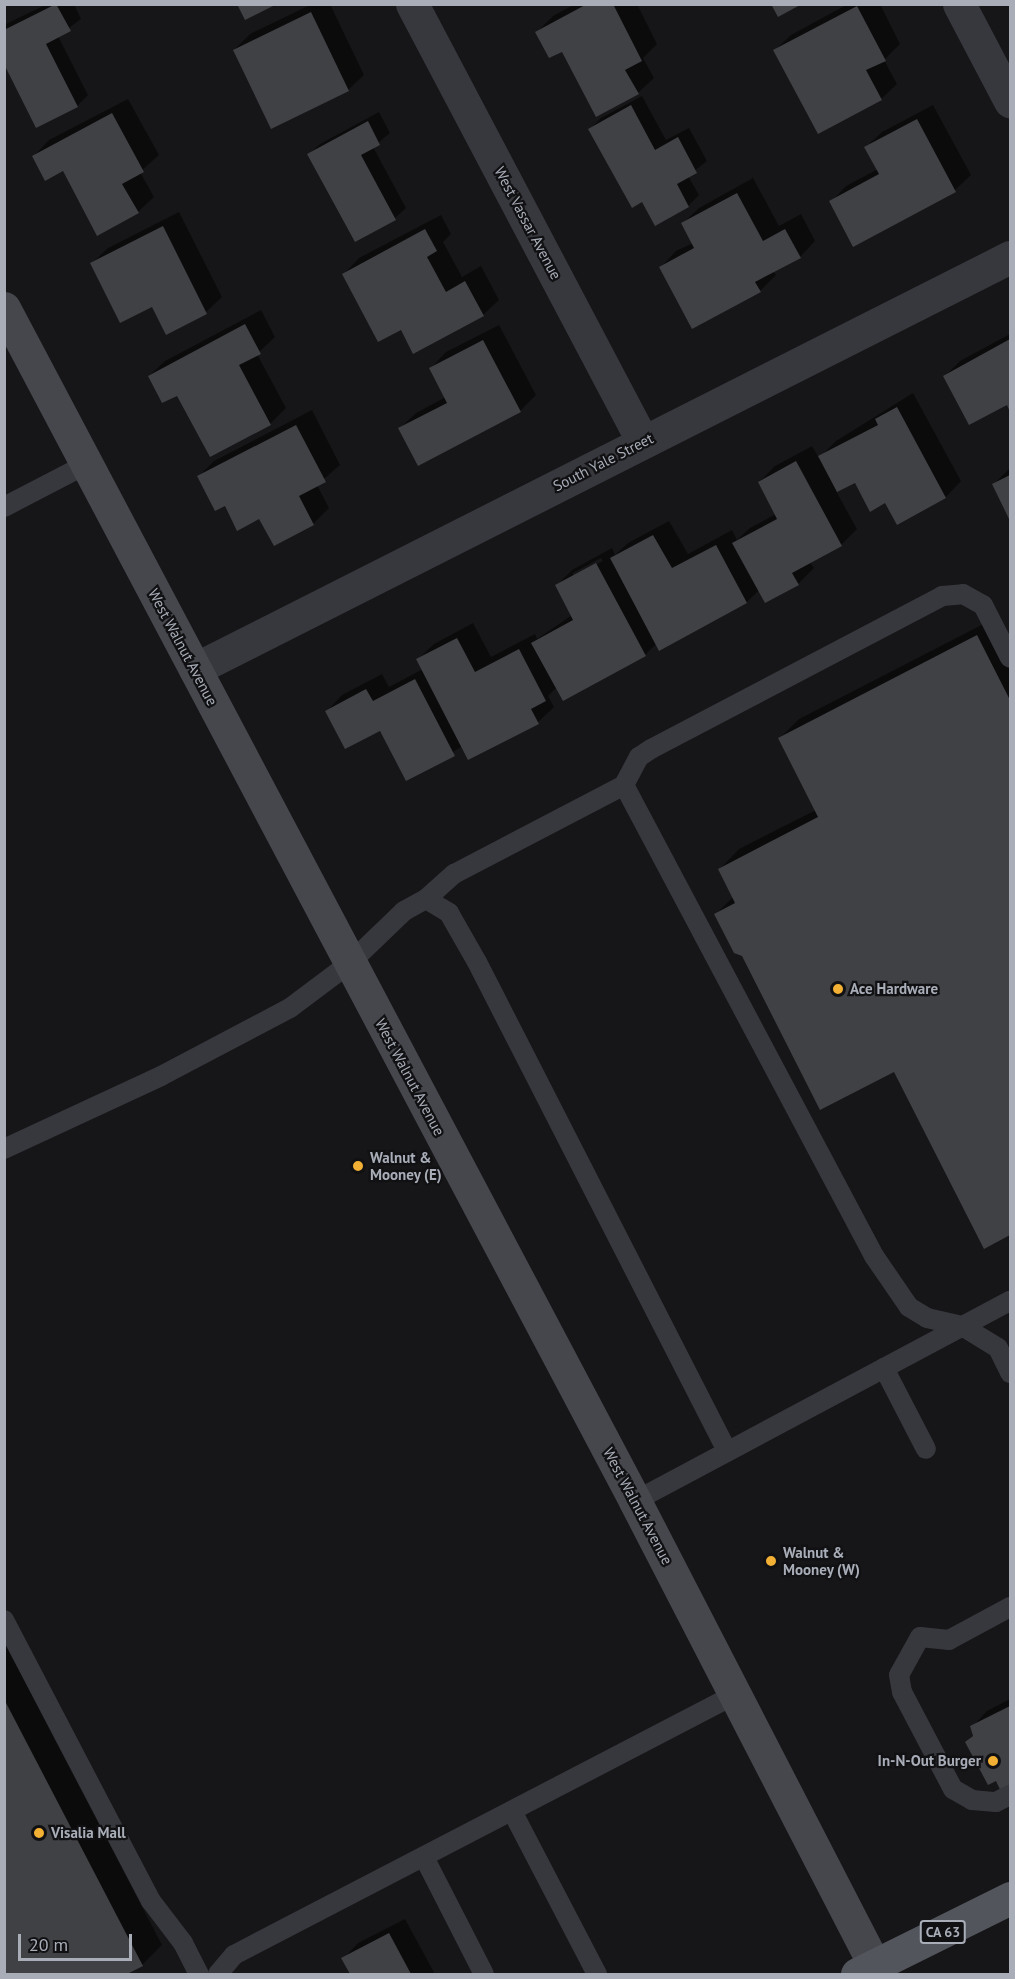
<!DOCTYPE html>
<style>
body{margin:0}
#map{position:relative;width:1015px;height:1979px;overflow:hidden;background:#161618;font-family:"PT Sans",sans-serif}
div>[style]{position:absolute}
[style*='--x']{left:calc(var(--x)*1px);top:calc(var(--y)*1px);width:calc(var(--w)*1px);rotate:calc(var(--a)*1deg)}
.shadow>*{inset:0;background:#0007}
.building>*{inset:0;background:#404145}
.service>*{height:20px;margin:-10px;padding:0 10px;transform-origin:10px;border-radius:10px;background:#37383d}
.minor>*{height:33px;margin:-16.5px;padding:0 16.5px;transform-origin:16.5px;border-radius:16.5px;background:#37383d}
.secondary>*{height:33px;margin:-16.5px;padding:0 16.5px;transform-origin:16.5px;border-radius:16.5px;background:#45474d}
.primary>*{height:33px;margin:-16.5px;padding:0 16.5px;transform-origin:16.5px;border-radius:16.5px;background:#53555c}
.dots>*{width:16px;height:16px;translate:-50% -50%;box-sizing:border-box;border:3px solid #111113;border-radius:50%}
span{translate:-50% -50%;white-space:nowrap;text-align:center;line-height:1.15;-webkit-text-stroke:4.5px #111113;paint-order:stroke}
.shield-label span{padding:2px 4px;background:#111113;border:2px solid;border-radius:4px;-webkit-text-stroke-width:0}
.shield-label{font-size:14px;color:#a8adb8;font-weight:700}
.street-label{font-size:15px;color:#a8adb8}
.poi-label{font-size:15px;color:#a8adb8;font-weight:700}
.left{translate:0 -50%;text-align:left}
.right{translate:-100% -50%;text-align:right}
.frame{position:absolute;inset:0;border:6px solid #a8adb8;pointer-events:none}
.scale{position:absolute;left:18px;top:1934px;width:114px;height:27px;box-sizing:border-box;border:3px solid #a8adb8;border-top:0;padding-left:8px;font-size:18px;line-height:21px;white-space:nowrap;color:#a8adb8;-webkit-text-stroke:4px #111113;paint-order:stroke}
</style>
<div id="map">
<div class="shadow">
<i style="clip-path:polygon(47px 4px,74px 4px,81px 19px,58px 36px,88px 95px,77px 106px,4px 64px,4px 25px)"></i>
<i style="clip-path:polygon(312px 4px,330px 4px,364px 75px,348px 90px,234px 50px,250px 34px)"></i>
<i style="clip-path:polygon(575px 4px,637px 4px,657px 44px,643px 58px,654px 78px,638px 93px,537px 32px,553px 16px)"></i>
<i style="clip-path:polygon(848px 4px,880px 4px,900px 44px,884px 60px,897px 84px,881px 99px,775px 50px,791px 35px)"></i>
<i style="clip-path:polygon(642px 96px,666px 140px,689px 128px,707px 161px,688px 176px,699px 195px,688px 206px,643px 200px,590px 129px,601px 118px)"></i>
<i style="clip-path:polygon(128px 99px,159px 155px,140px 172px,154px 197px,138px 212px,34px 156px,49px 140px)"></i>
<i style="clip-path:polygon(933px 105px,971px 175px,955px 190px,831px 202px,846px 186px,878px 169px,866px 147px,882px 132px)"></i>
<i style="clip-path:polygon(379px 112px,390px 133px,373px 147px,406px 208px,395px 218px,356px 240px,309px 154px,320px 144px)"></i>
<i style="clip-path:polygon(753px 178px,779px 226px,801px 214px,815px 241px,800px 257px,773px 271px,776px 275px,760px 291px,661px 267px,676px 251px,693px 243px,683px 223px,699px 208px)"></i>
<i style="clip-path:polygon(179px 212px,222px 297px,206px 312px,167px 333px,153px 305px,92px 263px,108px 248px)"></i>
<i style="clip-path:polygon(441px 215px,451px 234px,443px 242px,462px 277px,481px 266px,499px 300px,483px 315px,344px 274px,359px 258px)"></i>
<i style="clip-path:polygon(261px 310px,275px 337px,257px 354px,286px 408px,270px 424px,178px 394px,149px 376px,165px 361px)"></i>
<i style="clip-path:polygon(499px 325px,536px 395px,520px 411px,400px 428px,416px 413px,446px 397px,431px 368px,446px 352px)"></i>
<i style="clip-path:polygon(1010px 334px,1010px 409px,1007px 403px,945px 376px,960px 361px)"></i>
<i style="clip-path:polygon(evenodd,913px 393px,961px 481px,946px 497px,897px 523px,886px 501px,855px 481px,836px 491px,857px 529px,841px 545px,810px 562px,814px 568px,798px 584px,759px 590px,747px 602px,660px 649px,657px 643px,645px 655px,557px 687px,548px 696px,554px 707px,538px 722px,463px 746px,407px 779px,381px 729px,327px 711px,342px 695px,382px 674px,389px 687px,423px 669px,418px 659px,434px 644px,473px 623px,491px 657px,535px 634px,537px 639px,572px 615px,557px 585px,572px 570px,612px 548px,615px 555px,628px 543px,669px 521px,688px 554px,732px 530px,737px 540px,750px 528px,776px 514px,759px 482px,775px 466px,812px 446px,819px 458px,836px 441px,913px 393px,601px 558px,603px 561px,573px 577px,573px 573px,601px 558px)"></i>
<i style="clip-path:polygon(312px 410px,340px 465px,317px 485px,329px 508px,313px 524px,260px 517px,226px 504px,198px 477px,214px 461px)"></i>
<i style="clip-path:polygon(1010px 468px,1010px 518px,993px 485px)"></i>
<i style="clip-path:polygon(997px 617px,1010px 642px,1010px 1234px,985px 1247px,894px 1070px,743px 955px,716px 914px,734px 896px,720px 869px,739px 849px,816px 810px,779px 739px,799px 719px)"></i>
<i style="clip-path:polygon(4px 1642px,162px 1945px,142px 1965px,124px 1974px,4px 1974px)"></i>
<i style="clip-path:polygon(1010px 1699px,1010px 1791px,967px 1742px,974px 1734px,972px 1727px,987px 1711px)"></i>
<i style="clip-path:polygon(405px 1919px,435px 1974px,351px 1974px,343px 1959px,358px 1943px)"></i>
</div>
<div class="building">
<i style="clip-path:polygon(56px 4px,71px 31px,46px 44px,78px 107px,36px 128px,4px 64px,4px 30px)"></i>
<i style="clip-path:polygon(237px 4px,277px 4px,245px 20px)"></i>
<i style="clip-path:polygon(587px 4px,613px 4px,642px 61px,625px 70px,639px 94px,596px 117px,562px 52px,549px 58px,535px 32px)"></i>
<i style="clip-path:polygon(771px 4px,802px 4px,778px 17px)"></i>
<i style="clip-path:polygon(857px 6px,886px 61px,866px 70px,882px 100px,818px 134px,773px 50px)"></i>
<i style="clip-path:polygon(311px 12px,349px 91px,271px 129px,233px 50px)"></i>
<i style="clip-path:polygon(631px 105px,655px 150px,678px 137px,697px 173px,677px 184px,689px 207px,655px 226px,642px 202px,632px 208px,588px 129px)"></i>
<i style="clip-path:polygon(112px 113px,144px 172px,122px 184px,139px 213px,97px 236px,63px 171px,45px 181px,32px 156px)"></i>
<i style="clip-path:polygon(917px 119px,956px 192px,853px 247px,829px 201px,879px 174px,864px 147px)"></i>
<i style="clip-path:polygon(368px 121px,380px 145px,361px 155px,396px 220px,355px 242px,307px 154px)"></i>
<i style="clip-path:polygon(737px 193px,763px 241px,785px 229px,801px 258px,755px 282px,761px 292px,692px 329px,659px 267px,694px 248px,681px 223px)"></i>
<i style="clip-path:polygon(163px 226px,207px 314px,166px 335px,152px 307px,120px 323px,90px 263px)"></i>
<i style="clip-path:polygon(425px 229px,437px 251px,427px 257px,446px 292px,465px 281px,484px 316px,413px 354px,401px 330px,378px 342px,342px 274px)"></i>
<i style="clip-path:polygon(245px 324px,261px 354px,239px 365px,271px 425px,210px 457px,177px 396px,162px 403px,148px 376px)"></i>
<i style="clip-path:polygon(1010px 339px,1010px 412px,1007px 405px,969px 425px,943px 376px)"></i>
<i style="clip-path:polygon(483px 340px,521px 412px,418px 466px,398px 428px,447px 403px,429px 368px)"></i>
<i style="clip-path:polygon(897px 407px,946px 498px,897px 525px,885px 503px,870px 512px,855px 483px,837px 492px,818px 456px,878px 425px,875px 419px)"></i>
<i style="clip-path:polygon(296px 425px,326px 482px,299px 496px,314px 525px,274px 546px,259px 519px,237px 531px,225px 506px,215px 511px,197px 476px)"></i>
<i style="clip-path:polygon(796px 461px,842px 546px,792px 573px,799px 585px,765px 603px,732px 543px,777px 519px,758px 482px)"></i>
<i style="clip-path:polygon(1010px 475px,1010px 521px,992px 484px)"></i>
<i style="clip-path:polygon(653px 535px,672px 568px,716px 545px,747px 603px,659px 651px,610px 558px)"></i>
<i style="clip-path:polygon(596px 563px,646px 656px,563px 701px,531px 643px,573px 620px,555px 585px)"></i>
<i style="clip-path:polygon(977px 635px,1010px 700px,1010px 1235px,984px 1249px,894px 1072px,820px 1110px,742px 956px,734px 953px,714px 914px,735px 903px,718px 869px,818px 817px,778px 738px)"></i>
<i style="clip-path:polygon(457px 638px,475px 672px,519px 649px,546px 701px,531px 709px,539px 724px,468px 760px,416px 659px)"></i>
<i style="clip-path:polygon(415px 679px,455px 756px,406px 781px,380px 731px,345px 749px,325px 711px,366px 689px,373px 701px)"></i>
<i style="clip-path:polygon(4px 1699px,143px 1966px,127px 1974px,4px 1974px)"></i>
<i style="clip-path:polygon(1010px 1706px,1010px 1792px,1003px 1796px,996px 1781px,988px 1785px,965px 1742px,973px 1736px,970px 1726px)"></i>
<i style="clip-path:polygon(389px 1933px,411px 1974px,350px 1974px,341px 1958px)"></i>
</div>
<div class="service">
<i style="--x:4;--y:507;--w:93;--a:-27.4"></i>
<i style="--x:624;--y:785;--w:533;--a:62.04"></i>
<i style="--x:874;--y:1256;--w:62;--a:55.5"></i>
<i style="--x:909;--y:1307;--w:21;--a:31"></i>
<i style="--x:927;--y:1318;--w:36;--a:13"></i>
<i style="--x:962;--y:1326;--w:42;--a:31.4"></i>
<i style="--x:998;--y:1348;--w:28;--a:64"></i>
<i style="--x:426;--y:899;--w:27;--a:31"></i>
<i style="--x:449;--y:913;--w:56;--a:60.3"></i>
<i style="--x:477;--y:962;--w:549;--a:62.92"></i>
<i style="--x:4;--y:1149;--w:173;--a:-24.9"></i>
<i style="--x:161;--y:1076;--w:146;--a:-27.8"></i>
<i style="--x:290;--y:1008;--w:75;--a:-36.9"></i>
<i style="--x:350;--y:963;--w:75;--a:-43.9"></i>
<i style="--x:404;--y:911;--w:25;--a:-29"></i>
<i style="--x:426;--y:899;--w:38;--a:-42"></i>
<i style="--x:454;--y:874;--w:192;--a:-27.6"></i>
<i style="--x:624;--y:785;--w:32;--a:-62"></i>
<i style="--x:639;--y:757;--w:14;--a:-34"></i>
<i style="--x:651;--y:749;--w:329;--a:-27.7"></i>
<i style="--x:942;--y:596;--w:21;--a:-5"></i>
<i style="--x:963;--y:594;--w:23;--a:29"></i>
<i style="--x:983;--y:605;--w:59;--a:63"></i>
<i style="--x:884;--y:1368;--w:91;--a:62.6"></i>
<i style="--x:635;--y:1501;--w:425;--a:-28.1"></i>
<i style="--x:1010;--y:1607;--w:69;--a:151.6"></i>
<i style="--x:949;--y:1640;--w:29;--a:-174"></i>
<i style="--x:920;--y:1637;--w:43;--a:118.9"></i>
<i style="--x:899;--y:1675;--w:17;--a:80"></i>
<i style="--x:902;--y:1692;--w:110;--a:62.3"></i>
<i style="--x:953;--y:1789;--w:22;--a:30"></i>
<i style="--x:972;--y:1800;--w:24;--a:5"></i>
<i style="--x:996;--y:1802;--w:16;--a:-27"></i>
<i style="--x:4;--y:1620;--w:317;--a:62.4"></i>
<i style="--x:151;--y:1901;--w:53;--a:52.7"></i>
<i style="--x:183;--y:1943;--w:35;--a:63"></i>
<i style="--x:512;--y:1811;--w:184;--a:62.5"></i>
<i style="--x:424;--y:1857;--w:131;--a:62.9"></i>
<i style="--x:218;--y:1974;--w:25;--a:-50"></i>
<i style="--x:234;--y:1955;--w:566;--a:-27.47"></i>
</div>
<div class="minor">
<i style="--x:412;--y:4;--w:495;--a:62.2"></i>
<i style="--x:959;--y:4;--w:110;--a:62.3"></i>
<i style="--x:195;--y:669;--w:913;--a:-26.82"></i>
</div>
<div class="secondary">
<i style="--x:4;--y:308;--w:1350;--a:62.12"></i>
<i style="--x:635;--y:1501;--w:532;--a:62.71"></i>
</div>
<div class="primary">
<i style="--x:857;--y:1974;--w:171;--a:-26.4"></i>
</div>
<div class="dots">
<i style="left:838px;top:989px;background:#f2b134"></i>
<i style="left:358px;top:1166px;background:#f2b134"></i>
<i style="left:771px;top:1561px;background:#f2b134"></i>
<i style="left:993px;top:1761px;background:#f2b134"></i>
<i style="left:39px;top:1833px;background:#f2b134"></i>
</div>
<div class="shield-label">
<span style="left:943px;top:1932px">CA 63</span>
</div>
<div class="street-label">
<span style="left:528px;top:223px;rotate:62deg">West Vassar Avenue</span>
<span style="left:603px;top:462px;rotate:-27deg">South Yale Street</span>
<span style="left:183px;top:647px;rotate:62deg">West Walnut Avenue</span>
<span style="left:410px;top:1077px;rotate:62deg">West Walnut Avenue</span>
<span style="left:638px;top:1506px;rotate:62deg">West Walnut Avenue</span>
</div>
<div class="poi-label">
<span class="left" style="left:850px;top:989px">Ace Hardware</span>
<span class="left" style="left:370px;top:1166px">Walnut &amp;<br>Mooney (E)</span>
<span class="left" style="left:783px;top:1561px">Walnut &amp;<br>Mooney (W)</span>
<span class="right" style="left:981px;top:1761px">In-N-Out Burger</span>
<span class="left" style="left:51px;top:1833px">Visalia Mall</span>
</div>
<div class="frame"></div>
<div class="scale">20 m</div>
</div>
